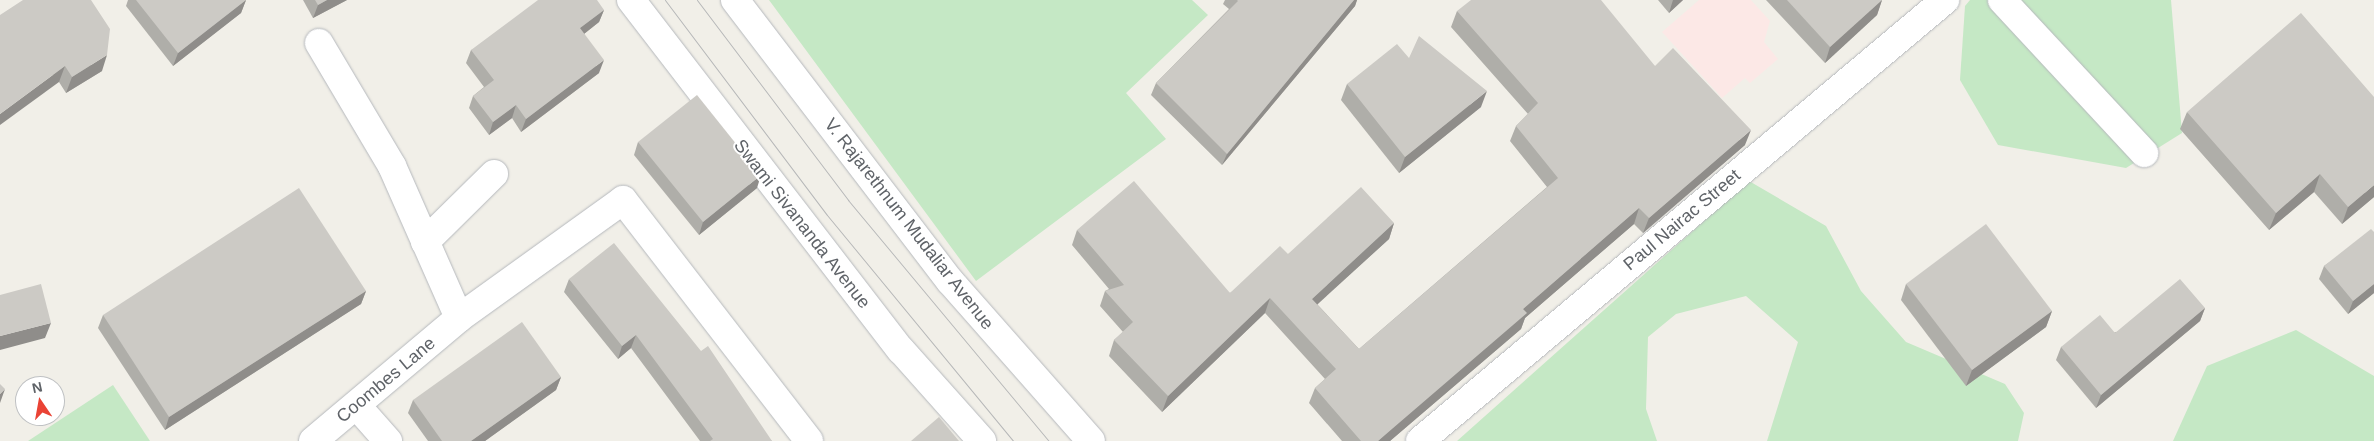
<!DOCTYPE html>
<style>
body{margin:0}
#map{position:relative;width:2374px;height:441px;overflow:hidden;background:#f1efe8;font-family:Arial,sans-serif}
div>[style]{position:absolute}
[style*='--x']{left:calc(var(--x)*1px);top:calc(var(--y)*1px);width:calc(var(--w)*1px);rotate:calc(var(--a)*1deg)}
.medical>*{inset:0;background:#fce8e6}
.green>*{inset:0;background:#c5e8c5}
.roads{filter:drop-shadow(0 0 1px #b5b8bc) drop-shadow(0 0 1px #b5b8bc)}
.minor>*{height:28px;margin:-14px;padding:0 14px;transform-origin:14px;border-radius:14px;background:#fff}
.tram>*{height:1px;margin:-0.5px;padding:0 0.5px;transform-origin:0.5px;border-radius:0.5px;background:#b6b7b8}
.wall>*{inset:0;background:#afaea9}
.shaded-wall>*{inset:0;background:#8f8d8a}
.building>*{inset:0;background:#cccac5}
span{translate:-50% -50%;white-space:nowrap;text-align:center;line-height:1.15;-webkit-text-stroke:4px #fff;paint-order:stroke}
.street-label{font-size:18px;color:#5f6368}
.north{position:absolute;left:15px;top:376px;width:50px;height:50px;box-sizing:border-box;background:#fff;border:1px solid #bfc1c3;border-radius:50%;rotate:348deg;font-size:14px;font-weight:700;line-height:20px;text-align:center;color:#5f6368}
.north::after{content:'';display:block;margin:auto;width:18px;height:22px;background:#ea4335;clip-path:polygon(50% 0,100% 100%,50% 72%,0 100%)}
</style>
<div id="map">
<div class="medical">
<i style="clip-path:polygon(1699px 0,1751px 0,1770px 21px,1764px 42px,1778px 59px,1750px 83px,1745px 78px,1722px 98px,1662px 32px)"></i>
</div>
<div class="green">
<i style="clip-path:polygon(769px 0,1192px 0,1208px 15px,1126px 93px,1166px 139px,976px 281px)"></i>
<i style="clip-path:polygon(1970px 0,2171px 0,2182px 133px,2126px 168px,1998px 145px,1960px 80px,1965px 6px)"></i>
<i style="clip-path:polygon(1749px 181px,1826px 226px,1861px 291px,1906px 342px,2005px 384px,2024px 413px,2018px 441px,1767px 441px,1798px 342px,1746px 296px,1676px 314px,1648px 337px,1646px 409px,1657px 441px,1457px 441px)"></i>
<i style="clip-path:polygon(2296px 330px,2374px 376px,2374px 441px,2173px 441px,2207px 366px)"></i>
<i style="clip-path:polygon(113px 385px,150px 441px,28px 441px)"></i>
</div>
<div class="roads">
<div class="minor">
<i style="--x:631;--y:0;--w:442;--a:52.4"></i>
<i style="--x:901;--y:350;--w:122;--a:48.3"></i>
<i style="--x:735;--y:0;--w:354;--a:52.6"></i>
<i style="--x:950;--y:281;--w:213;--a:48.6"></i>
<i style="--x:2002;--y:0;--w:209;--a:47.1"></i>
<i style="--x:319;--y:43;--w:143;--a:59.3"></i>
<i style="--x:392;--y:166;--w:166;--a:66.2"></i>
<i style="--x:459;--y:318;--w:202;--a:-35.7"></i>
<i style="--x:623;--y:200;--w:304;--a:52.3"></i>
<i style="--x:425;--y:242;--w:97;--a:-44.6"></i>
<i style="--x:357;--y:406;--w:47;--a:48.5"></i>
<i style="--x:313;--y:441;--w:191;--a:-40.1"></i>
<i style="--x:1420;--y:441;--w:686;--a:-40.03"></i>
</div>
</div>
<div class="tram">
<i style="--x:665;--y:0;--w:269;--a:53"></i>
<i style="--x:827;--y:215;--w:293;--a:50.5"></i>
<i style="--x:697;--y:0;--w:251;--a:52.9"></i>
<i style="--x:848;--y:200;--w:314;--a:50.2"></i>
</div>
<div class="wall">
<i style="clip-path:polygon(128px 0,246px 0,241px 13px,173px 66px,126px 6px)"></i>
<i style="clip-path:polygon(303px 0,347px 0,313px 18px)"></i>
<i style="clip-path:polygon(1225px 0,1357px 0,1355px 6px,1222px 165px,1151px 95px,1156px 83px,1229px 9px,1223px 4px)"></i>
<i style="clip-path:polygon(1658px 0,1683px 0,1669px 13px)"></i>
<i style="clip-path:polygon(1766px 0,1882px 0,1877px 15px,1825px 63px)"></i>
<i style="clip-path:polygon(604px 10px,599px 22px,584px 34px,599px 73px,521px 132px,512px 118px,489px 135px,469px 108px,473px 96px,484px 87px,466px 63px,471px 50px)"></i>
<i style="clip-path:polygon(1457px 11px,1655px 66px,1745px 145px,1643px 233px,1634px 224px,1525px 318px,1521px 329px,1390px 441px,1342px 441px,1309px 403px,1315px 388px,1325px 379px,1265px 313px,1162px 412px,1109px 356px,1114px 340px,1123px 332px,1100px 306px,1105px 291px,1109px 289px,1072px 245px,1077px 230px,1230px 293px,1288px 254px,1394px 223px,1389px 239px,1317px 304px,1359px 349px,1547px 187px,1510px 141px,1516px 126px,1528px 114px,1451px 27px)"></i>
<i style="clip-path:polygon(0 15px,102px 71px,66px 93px,59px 82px)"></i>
<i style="clip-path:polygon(1347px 84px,1481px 107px,1399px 173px,1341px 100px)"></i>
<i style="clip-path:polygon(2187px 112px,2374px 197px,2342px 224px,2314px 192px,2269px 230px,2180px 129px)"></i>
<i style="clip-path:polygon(638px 142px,757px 188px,699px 235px,634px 155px)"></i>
<i style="clip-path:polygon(2374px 232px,2374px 293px,2348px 314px,2319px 279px,2324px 266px)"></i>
<i style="clip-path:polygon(569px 279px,772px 441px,700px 441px,631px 348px,618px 359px,564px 292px)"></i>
<i style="clip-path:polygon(1906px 284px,2052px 311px,2046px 327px,1966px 386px,1901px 300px)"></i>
<i style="clip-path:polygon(366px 291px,361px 304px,165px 430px,98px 328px,103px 315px)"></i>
<i style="clip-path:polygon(2205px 308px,2200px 321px,2096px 408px,2056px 360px,2061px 347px)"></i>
<i style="clip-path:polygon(561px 377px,556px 390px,485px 441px,428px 441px,408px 413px,413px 400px)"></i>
</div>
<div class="shaded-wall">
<i style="clip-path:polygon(246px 0,241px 13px,173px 66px,178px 53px)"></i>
<i style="clip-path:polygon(327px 0,347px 0,313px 18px,318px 5px)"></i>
<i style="clip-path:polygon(1354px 0,1357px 0,1355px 6px,1222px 165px,1227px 154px)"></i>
<i style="clip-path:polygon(1673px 0,1683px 0,1669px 13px)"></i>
<i style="clip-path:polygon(1882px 0,1877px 15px,1825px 63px,1830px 47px)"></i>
<i style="clip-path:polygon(604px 10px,599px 22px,575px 41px,580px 28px)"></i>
<i style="clip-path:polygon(107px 55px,102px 71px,66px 93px,72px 77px)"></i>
<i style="clip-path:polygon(604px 60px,599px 73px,521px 132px,526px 119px)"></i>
<i style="clip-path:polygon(65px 66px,59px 82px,0 125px,0 114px)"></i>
<i style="clip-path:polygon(1487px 91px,1481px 107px,1399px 173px,1405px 157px)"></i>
<i style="clip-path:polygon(516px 105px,512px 118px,489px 135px,493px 122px)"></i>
<i style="clip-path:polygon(1751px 130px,1745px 145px,1643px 233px,1649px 218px)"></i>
<i style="clip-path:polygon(2320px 174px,2314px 192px,2269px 230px,2276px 213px)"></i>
<i style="clip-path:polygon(761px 175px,757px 188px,699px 235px,703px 222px)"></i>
<i style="clip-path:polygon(2374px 185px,2374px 197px,2342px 224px,2348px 207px)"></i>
<i style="clip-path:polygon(1639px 208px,1634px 224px,1525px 318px,1521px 329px,1390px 441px,1378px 441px,1523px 309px)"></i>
<i style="clip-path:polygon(1394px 223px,1389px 239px,1307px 314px,1312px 299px)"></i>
<i style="clip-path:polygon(2374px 284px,2374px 293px,2348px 314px,2353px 301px)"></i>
<i style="clip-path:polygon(366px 291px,361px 304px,165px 430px,169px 417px)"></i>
<i style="clip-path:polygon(1270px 298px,1265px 313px,1162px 412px,1168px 396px)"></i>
<i style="clip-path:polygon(2205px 308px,2200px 321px,2096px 408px,2101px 395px)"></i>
<i style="clip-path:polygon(2052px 311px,2046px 327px,1966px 386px,1972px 370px)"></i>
<i style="clip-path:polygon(51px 323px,45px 338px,0 350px,0 336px)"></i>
<i style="clip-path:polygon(636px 335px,631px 348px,618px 359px,622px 346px)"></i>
<i style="clip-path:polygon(561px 377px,556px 390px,485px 441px,471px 441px)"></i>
<i style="clip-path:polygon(5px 389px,0 403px,0 394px)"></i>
</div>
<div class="building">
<i style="clip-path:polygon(23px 0,91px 0,110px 29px,107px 55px,72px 77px,65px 66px,0 114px,0 15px)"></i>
<i style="clip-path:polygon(136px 0,246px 0,178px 53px)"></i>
<i style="clip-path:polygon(315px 0,327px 0,318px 5px)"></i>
<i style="clip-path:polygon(538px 0,597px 0,604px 10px,580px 28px,604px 60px,526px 119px,516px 105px,493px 122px,473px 96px,494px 80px,471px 50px)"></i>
<i style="clip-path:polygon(1237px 0,1354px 0,1227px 154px,1156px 83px,1238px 1px)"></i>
<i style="clip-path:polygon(1471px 0,1601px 0,1655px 66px,1673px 48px,1751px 130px,1649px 218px,1639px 208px,1523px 309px,1527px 313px,1378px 441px,1361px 441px,1315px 388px,1336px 369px,1270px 298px,1168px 396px,1114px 340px,1133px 322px,1105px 291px,1124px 285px,1077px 230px,1134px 181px,1230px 293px,1280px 246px,1288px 254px,1361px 187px,1394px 223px,1312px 299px,1359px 349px,1558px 178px,1516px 126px,1538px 103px,1457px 11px)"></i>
<i style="clip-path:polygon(1787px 0,1882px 0,1830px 47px)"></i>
<i style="clip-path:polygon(2301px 13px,2374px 97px,2374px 185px,2348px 207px,2320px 174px,2276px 213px,2187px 112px)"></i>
<i style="clip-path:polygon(1419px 36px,1487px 91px,1405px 157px,1347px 84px,1397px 44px,1409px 58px)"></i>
<i style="clip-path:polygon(697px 95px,761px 175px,703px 222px,638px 142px)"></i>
<i style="clip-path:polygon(299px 188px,366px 291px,169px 417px,103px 315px)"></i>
<i style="clip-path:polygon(1986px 224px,2052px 311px,1972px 370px,1906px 284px)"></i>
<i style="clip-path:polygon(2371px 229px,2374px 232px,2374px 284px,2353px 301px,2324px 266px)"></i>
<i style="clip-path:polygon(614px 243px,701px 351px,708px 346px,772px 441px,710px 441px,713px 439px,636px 335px,622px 346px,569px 279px)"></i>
<i style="clip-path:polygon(2180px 279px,2205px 308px,2101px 395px,2061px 347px,2100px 315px,2115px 333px)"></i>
<i style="clip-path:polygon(41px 284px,51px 323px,0 336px,0 295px)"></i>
<i style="clip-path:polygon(522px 322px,561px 377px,471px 441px,442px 441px,413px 400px)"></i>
<i style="clip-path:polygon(0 384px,5px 389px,0 394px)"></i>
<i style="clip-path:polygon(939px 417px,959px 441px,911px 441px)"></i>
</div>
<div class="street-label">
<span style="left:1682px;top:220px;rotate:-40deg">Paul Nairac Street</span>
<span style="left:802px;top:224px;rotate:52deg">Swami Sivananda Avenue</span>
<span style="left:909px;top:224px;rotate:52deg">V. Rajarethnum Mudaliar Avenue</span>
<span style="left:386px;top:380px;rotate:-40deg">Coombes Lane</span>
</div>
<div class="north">N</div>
</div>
